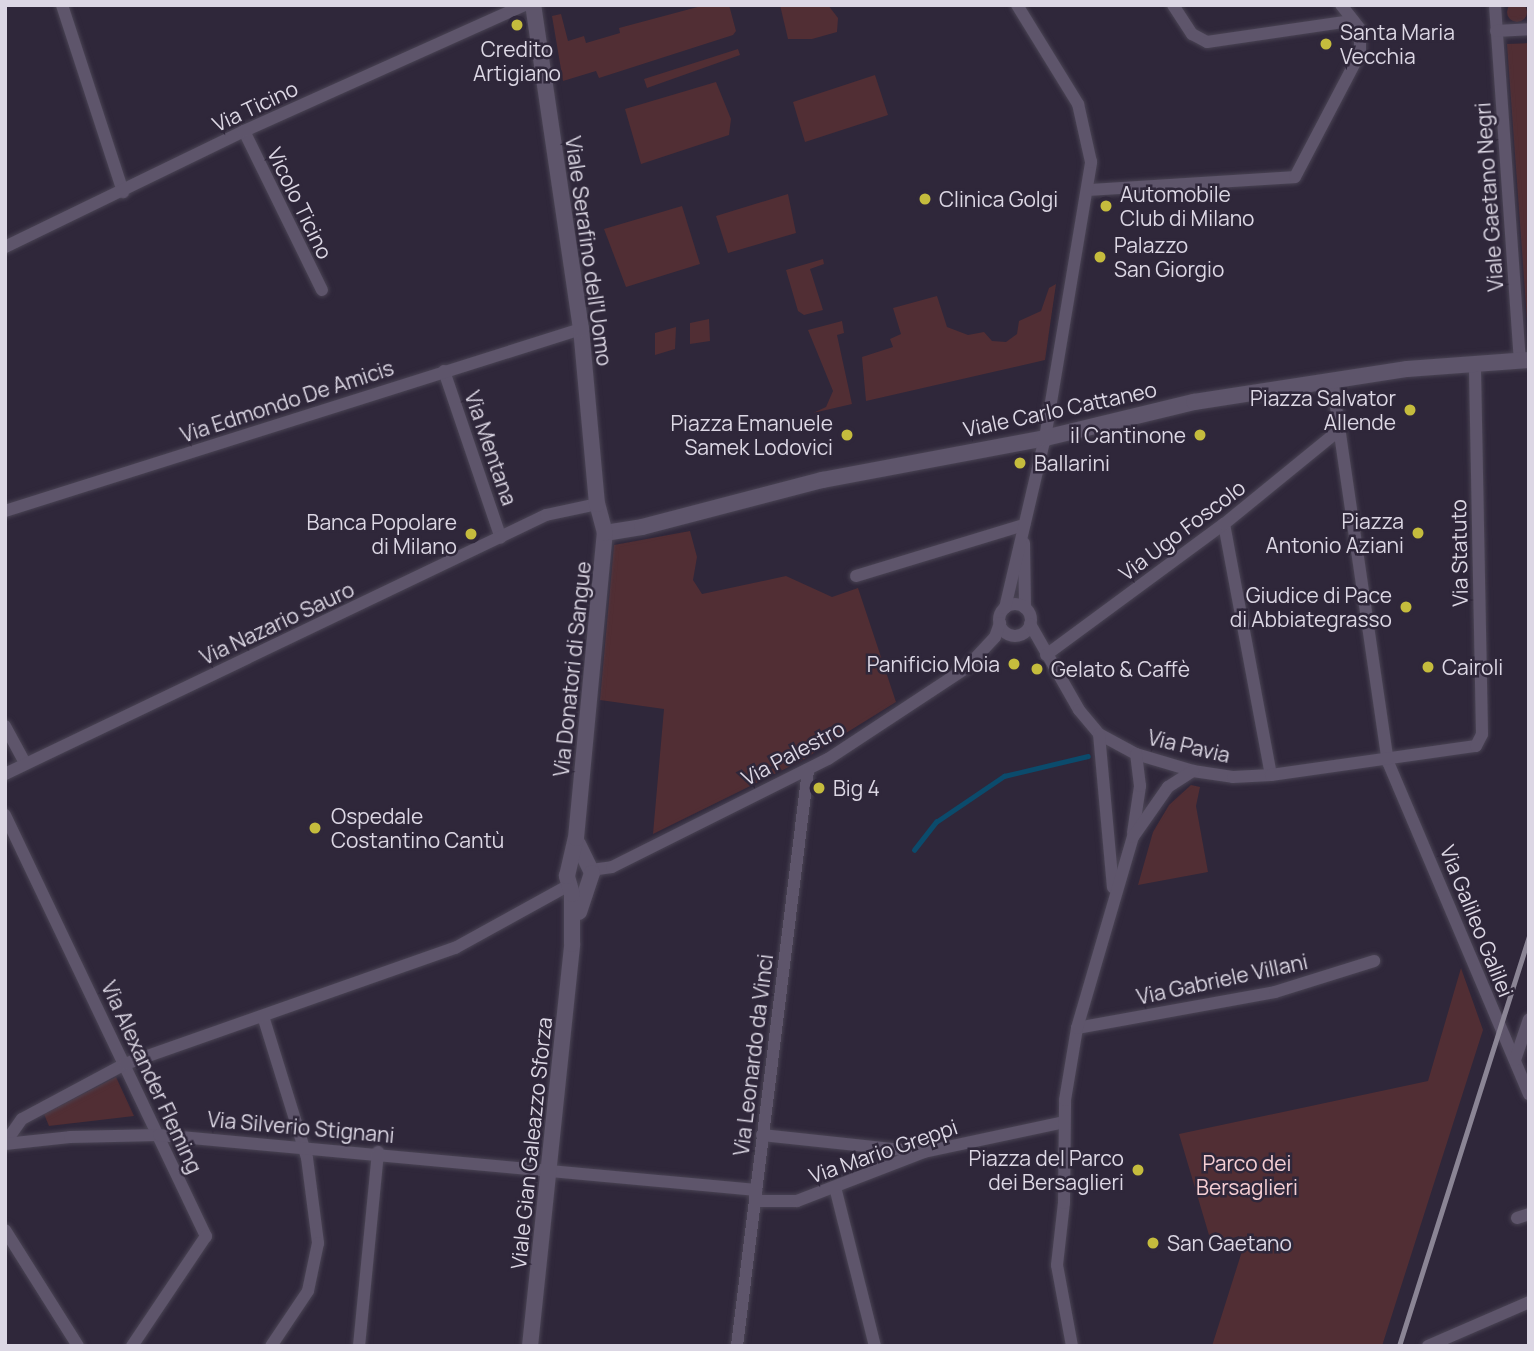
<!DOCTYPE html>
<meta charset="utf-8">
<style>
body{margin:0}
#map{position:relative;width:1534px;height:1351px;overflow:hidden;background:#2f273a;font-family:Manrope,sans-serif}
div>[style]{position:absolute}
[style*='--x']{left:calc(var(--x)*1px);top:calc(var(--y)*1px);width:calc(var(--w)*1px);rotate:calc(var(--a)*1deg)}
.green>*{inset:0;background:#512e34}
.round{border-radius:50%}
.stream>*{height:4.5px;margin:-2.25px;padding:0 2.25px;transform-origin:2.25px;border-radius:2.25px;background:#0b4b6c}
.roads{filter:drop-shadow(0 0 2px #4a4454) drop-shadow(0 0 2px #4a4454)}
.minor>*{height:12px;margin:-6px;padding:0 6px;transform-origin:6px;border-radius:6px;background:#5e556b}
.minor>.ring{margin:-6px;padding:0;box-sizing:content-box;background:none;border:12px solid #5e556b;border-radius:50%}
.tertiary>*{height:16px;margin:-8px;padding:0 8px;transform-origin:8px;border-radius:8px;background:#5e556b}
.rail>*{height:4.5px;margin:-2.25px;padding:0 2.25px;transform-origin:2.25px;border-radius:2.25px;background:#8b8595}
.dots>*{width:19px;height:19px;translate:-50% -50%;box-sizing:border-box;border:4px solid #2f273a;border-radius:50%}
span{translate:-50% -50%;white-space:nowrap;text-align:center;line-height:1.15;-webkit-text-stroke:5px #2f273a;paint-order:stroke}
.poi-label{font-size:21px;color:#dcd7e4}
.left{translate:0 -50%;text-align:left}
.right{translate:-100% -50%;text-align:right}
.street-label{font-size:21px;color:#dcd7e4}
.park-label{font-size:21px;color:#f5ced3}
.frame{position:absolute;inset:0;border:7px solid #dcd7e4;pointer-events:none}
</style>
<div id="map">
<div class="green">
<i class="round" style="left:1507px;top:2px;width:20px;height:20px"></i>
<i style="clip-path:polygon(705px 5px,729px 5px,736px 31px,733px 35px,599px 78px,596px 71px,563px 81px,552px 16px,561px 14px,568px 41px,584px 36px,586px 43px,620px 33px,619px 28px)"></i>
<i style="clip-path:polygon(780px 5px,828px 5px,838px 18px,837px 32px,812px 39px,788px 39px)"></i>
<i style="clip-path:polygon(1529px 43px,1529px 347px,1507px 44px)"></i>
<i style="clip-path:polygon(738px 49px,740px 55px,647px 88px,644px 79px)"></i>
<i style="clip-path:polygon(875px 75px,888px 115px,805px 142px,793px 102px)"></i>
<i style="clip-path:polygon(716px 82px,731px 119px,729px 135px,641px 164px,625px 109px)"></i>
<i style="clip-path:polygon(788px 194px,796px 233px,728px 253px,716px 216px)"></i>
<i style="clip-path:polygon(682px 206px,700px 264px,626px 287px,604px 229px)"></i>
<i style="clip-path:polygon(823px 259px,824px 264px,810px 269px,823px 310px,804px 315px,798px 311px,786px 270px)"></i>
<i style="clip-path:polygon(1056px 284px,1045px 360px,866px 401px,862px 357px,893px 347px,890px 339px,901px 334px,893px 308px,937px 296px,947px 327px,968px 335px,984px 332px,992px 341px,1006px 342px,1017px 334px,1019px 321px,1041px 311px,1049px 288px)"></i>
<i style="clip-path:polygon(709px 319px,710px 341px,690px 344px,690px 323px)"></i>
<i style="clip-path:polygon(842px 321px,844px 333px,837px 335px,852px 404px,813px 413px,826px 407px,833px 391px,808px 330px)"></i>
<i style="clip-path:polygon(676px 327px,675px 349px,655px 355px,655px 333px)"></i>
<i style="clip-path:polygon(690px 531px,697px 557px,693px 580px,702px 594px,786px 576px,832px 597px,858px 588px,896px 702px,801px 761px,653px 834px,664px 709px,600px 700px,614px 545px)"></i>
<i style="clip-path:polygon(1191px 785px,1200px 787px,1196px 806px,1208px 872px,1138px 885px,1153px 832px,1169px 805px)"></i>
<i style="clip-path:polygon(1461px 968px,1483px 1030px,1382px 1346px,1212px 1346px,1243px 1248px,1239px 1236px,1218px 1243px,1216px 1232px,1209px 1235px,1179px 1134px,1428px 1081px)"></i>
<i style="clip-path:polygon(116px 1077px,134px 1116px,49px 1126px,44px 1114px)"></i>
</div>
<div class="stream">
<i style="--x:914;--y:850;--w:36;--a:-52"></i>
<i style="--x:936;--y:822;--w:82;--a:-34.1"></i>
<i style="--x:1004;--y:776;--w:86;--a:-13.4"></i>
</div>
<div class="roads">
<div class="minor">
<i style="--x:62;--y:5;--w:197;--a:71.9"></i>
<i style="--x:1173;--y:5;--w:35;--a:57"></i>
<i style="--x:1192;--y:34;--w:17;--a:28"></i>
<i style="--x:1207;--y:42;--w:146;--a:-8.3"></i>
<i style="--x:1495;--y:5;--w:357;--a:86"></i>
<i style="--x:1496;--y:31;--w:33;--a:-3"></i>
<i style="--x:244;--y:131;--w:177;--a:63.9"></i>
<i style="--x:1089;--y:190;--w:206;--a:-3.6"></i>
<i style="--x:1295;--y:177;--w:140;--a:-62.3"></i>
<i style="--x:1360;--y:53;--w:24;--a:-90"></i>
<i style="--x:1360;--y:29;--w:31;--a:-128"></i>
<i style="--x:5;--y:247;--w:266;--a:-25.9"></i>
<i style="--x:244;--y:131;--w:307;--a:-24.2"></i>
<i style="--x:444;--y:371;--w:176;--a:71.2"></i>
<i style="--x:1332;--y:379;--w:387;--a:81.7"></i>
<i style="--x:1388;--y:762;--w:361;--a:67"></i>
<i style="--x:5;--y:511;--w:604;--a:-17.54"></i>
<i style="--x:1224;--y:524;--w:255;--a:79.4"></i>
<i style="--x:1024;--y:543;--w:65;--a:89.1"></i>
<i style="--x:856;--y:576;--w:176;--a:-16.9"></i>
<i class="ring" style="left:999px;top:604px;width:20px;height:20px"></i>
<i style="--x:1005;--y:608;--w:175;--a:-76.8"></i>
<i style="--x:1045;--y:438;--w:280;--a:-80.5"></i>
<i style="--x:1091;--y:162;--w:59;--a:-102.6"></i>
<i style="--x:1078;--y:104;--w:116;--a:-121.6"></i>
<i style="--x:1030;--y:624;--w:99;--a:60.3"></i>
<i style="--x:1079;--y:710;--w:31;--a:50"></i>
<i style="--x:1099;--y:734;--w:42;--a:28.4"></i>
<i style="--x:1136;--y:754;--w:59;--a:16.6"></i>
<i style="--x:1193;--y:771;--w:40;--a:8.5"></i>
<i style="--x:1233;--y:777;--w:38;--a:-3"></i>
<i style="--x:1271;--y:775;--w:207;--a:-8.1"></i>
<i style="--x:1476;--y:746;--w:13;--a:-63"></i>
<i style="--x:1482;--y:734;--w:371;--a:-91.1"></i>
<i style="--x:1046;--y:655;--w:221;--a:-36.4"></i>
<i style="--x:1224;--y:524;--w:147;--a:-39.2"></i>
<i style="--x:5;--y:726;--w:42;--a:61.6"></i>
<i style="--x:1099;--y:734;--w:154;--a:84.8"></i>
<i style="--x:5;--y:774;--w:600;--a:-25.58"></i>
<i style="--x:546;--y:515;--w:52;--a:-12.2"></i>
<i style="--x:5;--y:815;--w:467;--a:64.5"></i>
<i style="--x:206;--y:1236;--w:133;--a:123.9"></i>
<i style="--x:1133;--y:833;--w:48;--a:-81.5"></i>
<i style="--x:1140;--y:786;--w:32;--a:-97"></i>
<i style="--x:591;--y:870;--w:21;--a:-8"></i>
<i style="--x:612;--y:867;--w:241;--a:-26.6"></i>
<i style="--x:828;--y:759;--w:165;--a:-33.4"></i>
<i style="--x:966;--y:668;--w:42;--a:-46.9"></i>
<i style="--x:995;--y:637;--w:15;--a:-70"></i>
<i style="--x:263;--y:1016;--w:149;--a:72.8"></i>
<i style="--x:307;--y:1158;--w:86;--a:82.6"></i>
<i style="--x:318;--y:1243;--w:49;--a:101.8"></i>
<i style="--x:308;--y:1291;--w:66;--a:123.9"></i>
<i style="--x:1077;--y:1028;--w:201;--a:-10.3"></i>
<i style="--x:1275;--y:992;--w:104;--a:-17.4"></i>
<i style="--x:1515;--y:1060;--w:43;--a:-71.1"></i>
<i style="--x:762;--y:1135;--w:159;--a:6.1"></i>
<i style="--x:5;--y:1143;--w:29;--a:-55"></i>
<i style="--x:22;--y:1119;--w:117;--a:-28.1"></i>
<i style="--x:125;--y:1064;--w:350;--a:-19.4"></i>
<i style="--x:455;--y:948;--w:132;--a:-28.9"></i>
<i style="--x:5;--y:1144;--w:65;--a:-6.1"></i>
<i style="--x:70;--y:1137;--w:89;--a:-1.3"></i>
<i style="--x:159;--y:1135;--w:600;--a:5.26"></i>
<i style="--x:835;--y:1187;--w:164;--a:75.9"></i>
<i style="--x:755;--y:1201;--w:42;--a:0"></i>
<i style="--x:797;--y:1201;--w:136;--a:-21.1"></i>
<i style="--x:924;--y:1152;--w:143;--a:-12.1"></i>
<i style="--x:1517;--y:1218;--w:13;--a:-18"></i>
<i style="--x:5;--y:1230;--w:137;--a:57.8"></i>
<i style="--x:359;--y:1346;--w:195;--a:-84.4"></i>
<i style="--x:737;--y:1346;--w:580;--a:-82.97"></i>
<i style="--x:1072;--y:1346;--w:82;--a:-100.5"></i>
<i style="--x:1057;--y:1265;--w:62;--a:-83.6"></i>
<i style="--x:1064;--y:1203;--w:103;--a:-89.4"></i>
<i style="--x:1065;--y:1100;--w:73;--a:-80.5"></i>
<i style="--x:1077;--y:1028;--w:199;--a:-73.7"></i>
<i style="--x:1133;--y:837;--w:61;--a:-55"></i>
<i style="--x:1168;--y:787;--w:30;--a:-33"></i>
<i style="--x:1428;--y:1346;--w:110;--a:-23.5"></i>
</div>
<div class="tertiary">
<i style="--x:605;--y:533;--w:37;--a:-9"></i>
<i style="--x:642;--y:527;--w:187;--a:-14.6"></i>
<i style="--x:823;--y:480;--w:226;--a:-10.7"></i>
<i style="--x:1045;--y:438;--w:153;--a:-13.6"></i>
<i style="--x:1194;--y:402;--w:216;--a:-8.8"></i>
<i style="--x:1407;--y:369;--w:122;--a:-4.2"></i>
<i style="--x:578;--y:844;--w:32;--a:64"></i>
<i style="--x:592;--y:873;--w:41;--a:108.4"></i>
<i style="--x:530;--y:1346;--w:404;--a:-84"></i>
<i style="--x:572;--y:944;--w:50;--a:-90"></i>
<i style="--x:572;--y:894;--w:19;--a:-106"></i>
<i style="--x:567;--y:876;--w:39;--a:-77"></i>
<i style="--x:576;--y:838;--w:306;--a:-84.6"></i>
<i style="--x:605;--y:533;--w:30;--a:-105"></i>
<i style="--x:597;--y:504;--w:176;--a:-95.2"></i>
<i style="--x:581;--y:329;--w:328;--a:-98.4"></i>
</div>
</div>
<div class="rail">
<i style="--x:1399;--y:1346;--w:430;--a:-72.4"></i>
</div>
<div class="dots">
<i style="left:517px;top:25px;background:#c5bc3d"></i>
<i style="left:1326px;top:44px;background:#c5bc3d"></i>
<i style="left:925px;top:199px;background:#c5bc3d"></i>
<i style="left:1106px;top:206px;background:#c5bc3d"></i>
<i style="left:1100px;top:257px;background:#c5bc3d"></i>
<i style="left:1410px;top:410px;background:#c5bc3d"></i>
<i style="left:847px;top:435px;background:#c5bc3d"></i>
<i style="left:1200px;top:435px;background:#c5bc3d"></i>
<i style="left:1020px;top:463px;background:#c5bc3d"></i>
<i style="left:1418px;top:533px;background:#c5bc3d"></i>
<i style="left:471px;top:534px;background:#c5bc3d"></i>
<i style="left:1406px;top:607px;background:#c5bc3d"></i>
<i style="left:1014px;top:664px;background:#c5bc3d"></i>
<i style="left:1428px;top:667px;background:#c5bc3d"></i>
<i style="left:1037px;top:669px;background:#c5bc3d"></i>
<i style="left:819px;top:788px;background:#c5bc3d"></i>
<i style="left:315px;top:828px;background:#c5bc3d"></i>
<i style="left:1138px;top:1170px;background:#c5bc3d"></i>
<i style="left:1153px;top:1243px;background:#c5bc3d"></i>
</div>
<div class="poi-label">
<span class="left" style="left:1340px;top:44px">Santa Maria<br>Vecchia</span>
<span style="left:517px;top:61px">Credito<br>Artigiano</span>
<span class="left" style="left:1120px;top:206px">Automobile<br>Club di Milano</span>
<span class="left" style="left:939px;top:199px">Clinica Golgi</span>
<span class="left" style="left:1114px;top:257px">Palazzo<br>San Giorgio</span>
<span class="right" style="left:1396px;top:410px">Piazza Salvator<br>Allende</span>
<span class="right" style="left:833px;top:435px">Piazza Emanuele<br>Samek Lodovici</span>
<span class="right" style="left:1186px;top:435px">il Cantinone</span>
<span class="left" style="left:1034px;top:463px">Ballarini</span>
<span class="right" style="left:1404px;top:533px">Piazza<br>Antonio Aziani</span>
<span class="right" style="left:457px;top:534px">Banca Popolare<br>di Milano</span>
<span class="right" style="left:1392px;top:607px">Giudice di Pace<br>di Abbiategrasso</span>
<span class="right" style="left:1000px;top:664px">Panificio Moia</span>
<span class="left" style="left:1442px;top:667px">Cairoli</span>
<span class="left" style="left:1051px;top:669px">Gelato &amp; Caffè</span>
<span class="left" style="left:833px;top:788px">Big 4</span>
<span class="left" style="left:331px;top:828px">Ospedale<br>Costantino Cantù</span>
<span class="right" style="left:1124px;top:1170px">Piazza del Parco<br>dei Bersaglieri</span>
<span class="left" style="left:1167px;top:1243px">San Gaetano</span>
</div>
<div class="street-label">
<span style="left:255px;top:106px;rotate:-25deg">Via Ticino</span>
<span style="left:1489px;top:197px;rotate:-94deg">Viale Gaetano Negri</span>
<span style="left:300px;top:203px;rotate:64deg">Vicolo Ticino</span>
<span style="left:589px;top:251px;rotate:82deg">Viale Serafino dell'Uomo</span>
<span style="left:287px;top:401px;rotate:-18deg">Via Edmondo De Amicis</span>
<span style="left:1060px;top:409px;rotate:-12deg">Viale Carlo Cattaneo</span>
<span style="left:491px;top:448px;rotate:71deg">Via Mentana</span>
<span style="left:1182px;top:530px;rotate:-37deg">Via Ugo Foscolo</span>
<span style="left:1459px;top:553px;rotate:-91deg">Via Statuto</span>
<span style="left:277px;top:623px;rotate:-25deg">Via Nazario Sauro</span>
<span style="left:572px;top:669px;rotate:-84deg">Via Donatori di Sangue</span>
<span style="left:1189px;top:746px;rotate:13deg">Via Pavia</span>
<span style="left:793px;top:753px;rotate:-28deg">Via Palestro</span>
<span style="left:1477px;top:921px;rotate:68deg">Via Galileo Galilei</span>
<span style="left:1222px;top:979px;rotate:-12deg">Via Gabriele Villani</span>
<span style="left:753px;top:1055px;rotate:-83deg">Via Leonardo da Vinci</span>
<span style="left:152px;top:1077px;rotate:65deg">Via Alexander Fleming</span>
<span style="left:301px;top:1127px;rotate:5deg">Via Silverio Stignani</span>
<span style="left:531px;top:1143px;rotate:-84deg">Viale Gian Galeazzo Sforza</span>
<span style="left:883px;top:1151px;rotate:-19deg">Via Mario Greppi</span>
</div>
<div class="park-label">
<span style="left:1247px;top:1175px">Parco dei<br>Bersaglieri</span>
</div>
<div class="frame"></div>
</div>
